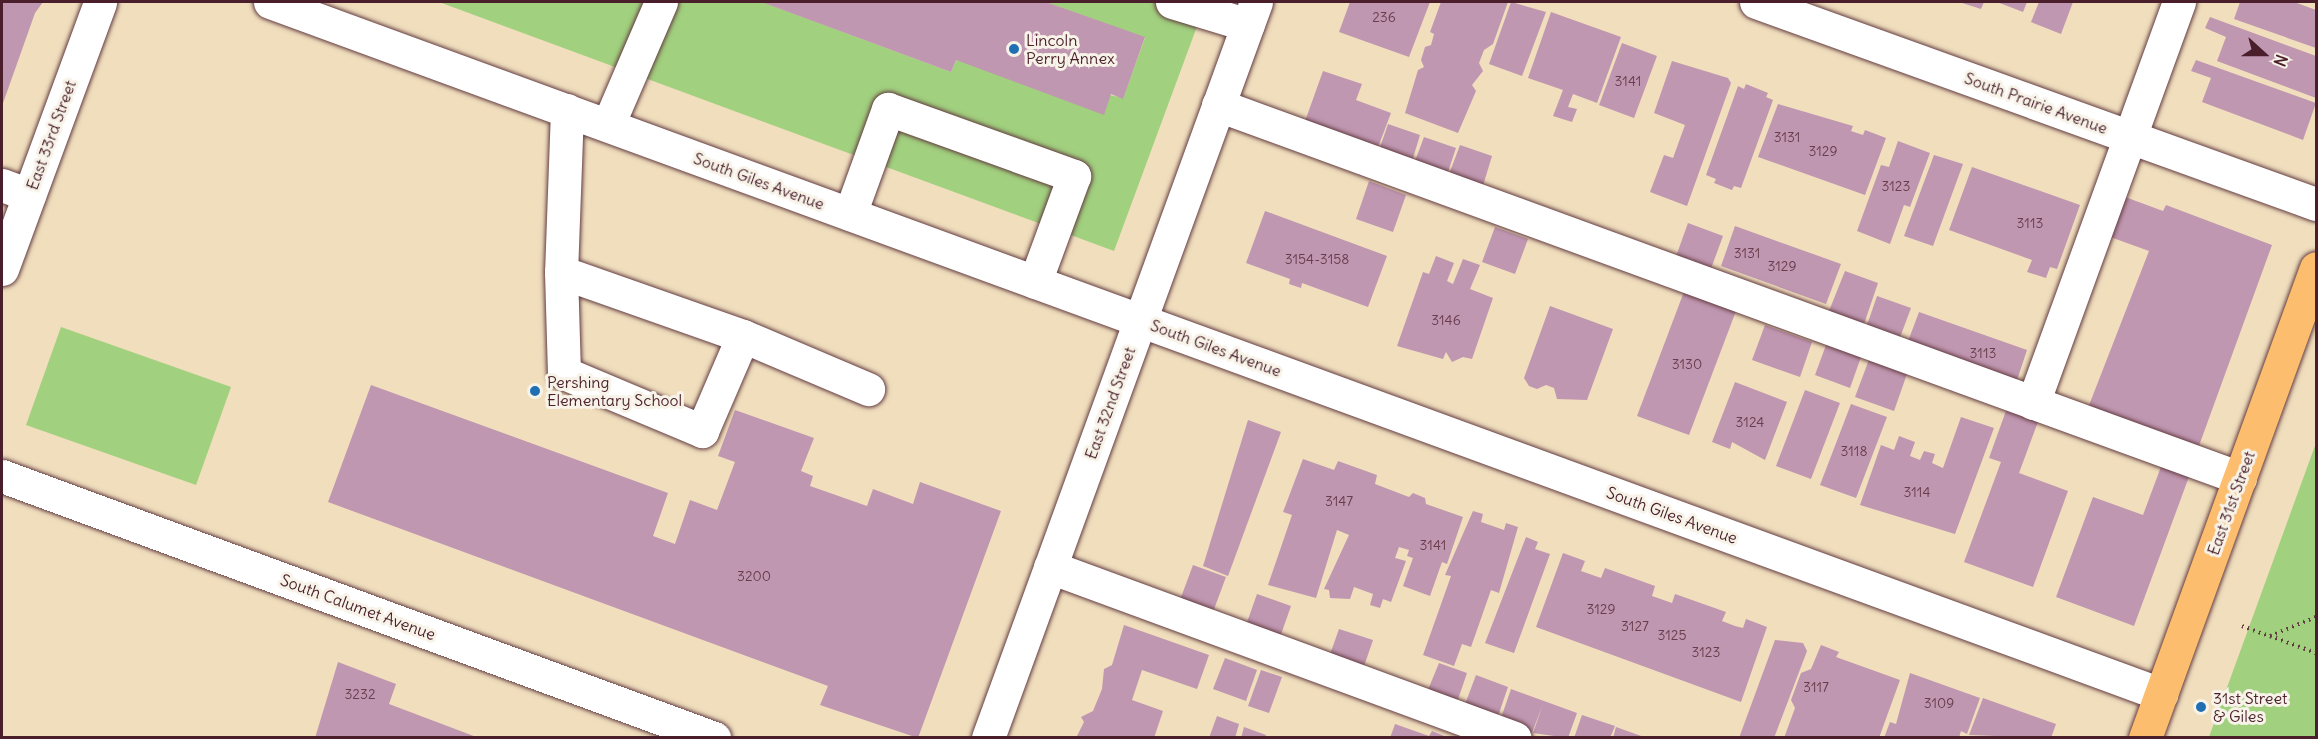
<!DOCTYPE html>
<style>
body{margin:0}
#map{position:relative;width:2318px;height:739px;overflow:hidden;background:#f0debd;font-family:Delius,sans-serif}
div>[style]{position:absolute}
[style*='--x']{left:calc(var(--x)*1px);top:calc(var(--y)*1px);width:calc(var(--w)*1px);rotate:calc(var(--a)*1deg)}
.green>*{inset:0;background:#a1d07e}
.building>*{inset:0;background:#c097b1}
.path>*{height:4px;margin-top:-2px;transform-origin:0;background:repeating-linear-gradient(90deg,#633c41 0 1.5px,transparent 0 6px)}
.roads{filter:drop-shadow(0 0 2px #633c41) drop-shadow(0 0 2px #633c41)}
.minor>*{height:33px;margin:-16.5px;padding:0 16.5px;transform-origin:16.5px;border-radius:16.5px;background:#fff}
.major>*{height:33px;margin:-16.5px;padding:0 16.5px;transform-origin:16.5px;border-radius:16.5px;background:#fcbd6f}
.dots>*{width:16px;height:16px;translate:-50% -50%;box-sizing:border-box;border:3px solid #f7f3e8;border-radius:50%}
span{translate:-50% -50%;white-space:nowrap;text-align:center;line-height:1.15;-webkit-text-stroke:6px #f7f3e8;paint-order:stroke}
.number-label{font-size:14px;color:#683d4c}
.number-label span{-webkit-text-stroke-width:0}
.poi-label{font-size:16px;color:#4a1f2b}
.left{translate:0 -50%;text-align:left}
.street-label{font-size:16px;color:#4a1f2b}
.frame{position:absolute;inset:0;border:3px solid #4a1f2b;pointer-events:none}
.north{position:absolute;left:2234px;top:24px;width:60px;height:60px;-webkit-text-stroke:4px #f7f3e8;paint-order:stroke;rotate:111deg;font-size:16px;font-weight:700;line-height:24px;text-align:center;color:#4a1f2b}
.north::after{content:'';display:block;margin:auto;width:21px;height:27px;background:#4a1f2b;clip-path:polygon(50% 0,100% 100%,50% 72%,0 100%)}
</style>
<div id="map">
<div class="green">
<i style="clip-path:polygon(439px 2px,762px 2px,951px 72px,956px 60px,1123px 98px,1145px 38px,1046px 2px,1206px 2px,1114px 251px)"></i>
<i style="clip-path:polygon(61px 327px,231px 387px,196px 485px,26px 425px)"></i>
<i style="clip-path:polygon(2316px 443px,2316px 737px,2209px 737px)"></i>
</div>
<div class="building">
<i style="clip-path:polygon(2px 2px,43px 2px,35px 13px,2px 106px)"></i>
<i style="clip-path:polygon(761px 2px,1046px 2px,1145px 37px,1123px 99px,1111px 94px,1104px 115px,956px 60px,951px 72px)"></i>
<i style="clip-path:polygon(1350px 2px,1430px 2px,1409px 57px,1339px 32px)"></i>
<i style="clip-path:polygon(1441px 2px,1508px 2px,1493px 44px,1484px 50px,1479px 63px,1483px 71px,1472px 85px,1476px 91px,1458px 133px,1405px 113px,1418px 70px,1424px 67px,1421px 60px,1425px 47px,1431px 45px,1434px 34px,1430px 32px)"></i>
<i style="clip-path:polygon(1511px 2px,1546px 12px,1522px 76px,1489px 64px)"></i>
<i style="clip-path:polygon(1959px 2px,1984px 2px,1981px 9px)"></i>
<i style="clip-path:polygon(1997px 2px,2027px 2px,2023px 12px)"></i>
<i style="clip-path:polygon(2039px 2px,2073px 2px,2061px 34px,2031px 22px)"></i>
<i style="clip-path:polygon(2240px 2px,2294px 2px,2316px 10px,2316px 48px,2234px 19px)"></i>
<i style="clip-path:polygon(1551px 12px,1621px 37px,1597px 103px,1573px 94px,1568px 107px,1577px 109px,1572px 122px,1553px 116px,1563px 90px,1528px 78px)"></i>
<i style="clip-path:polygon(2210px 17px,2316px 56px,2316px 98px,2217px 61px,2226px 37px,2205px 28px)"></i>
<i style="clip-path:polygon(1622px 43px,1657px 56px,1634px 118px,1599px 105px)"></i>
<i style="clip-path:polygon(2196px 60px,2316px 103px,2303px 140px,2202px 102px,2211px 78px,2191px 71px)"></i>
<i style="clip-path:polygon(1672px 61px,1728px 78px,1731px 83px,1687px 206px,1650px 192px,1664px 155px,1673px 158px,1685px 125px,1654px 113px)"></i>
<i style="clip-path:polygon(1323px 71px,1362px 84px,1356px 100px,1391px 113px,1377px 150px,1304px 124px)"></i>
<i style="clip-path:polygon(1746px 84px,1768px 93px,1766px 97px,1773px 100px,1741px 188px,1734px 186px,1732px 190px,1714px 183px,1716px 179px,1706px 175px,1738px 86px,1744px 89px)"></i>
<i style="clip-path:polygon(1778px 104px,1853px 126px,1851px 131px,1863px 135px,1865px 130px,1886px 138px,1865px 195px,1758px 157px)"></i>
<i style="clip-path:polygon(1388px 124px,1420px 135px,1410px 168px,1377px 156px)"></i>
<i style="clip-path:polygon(1424px 137px,1456px 148px,1445px 181px,1412px 169px)"></i>
<i style="clip-path:polygon(1898px 141px,1930px 153px,1910px 207px,1904px 205px,1890px 244px,1857px 231px,1881px 165px,1889px 167px)"></i>
<i style="clip-path:polygon(1460px 145px,1492px 156px,1482px 189px,1448px 177px)"></i>
<i style="clip-path:polygon(1934px 155px,1963px 164px,1933px 246px,1904px 236px)"></i>
<i style="clip-path:polygon(1972px 167px,2080px 205px,2057px 269px,2050px 267px,2046px 278px,2027px 272px,2032px 260px,1949px 230px)"></i>
<i style="clip-path:polygon(1369px 181px,1406px 195px,1393px 232px,1356px 219px)"></i>
<i style="clip-path:polygon(2117px 194px,2163px 211px,2166px 205px,2272px 245px,2196px 454px,2086px 413px,2149px 251px,2102px 234px)"></i>
<i style="clip-path:polygon(1265px 211px,1387px 256px,1368px 307px,1302px 283px,1301px 288px,1289px 284px,1290px 279px,1246px 263px)"></i>
<i style="clip-path:polygon(1688px 223px,1723px 236px,1709px 274px,1674px 262px)"></i>
<i style="clip-path:polygon(1735px 226px,1841px 264px,1826px 304px,1721px 266px)"></i>
<i style="clip-path:polygon(1495px 227px,1528px 239px,1515px 274px,1482px 262px)"></i>
<i style="clip-path:polygon(1436px 256px,1454px 263px,1447px 281px,1453px 284px,1463px 259px,1480px 265px,1470px 289px,1493px 298px,1472px 359px,1463px 357px,1452px 362px,1446px 352px,1443px 359px,1397px 346px,1423px 272px,1429px 274px)"></i>
<i style="clip-path:polygon(1845px 271px,1878px 283px,1864px 324px,1829px 311px)"></i>
<i style="clip-path:polygon(1685px 289px,1736px 311px,1689px 435px,1637px 416px)"></i>
<i style="clip-path:polygon(1877px 296px,1911px 308px,1899px 340px,1866px 328px)"></i>
<i style="clip-path:polygon(1550px 306px,1613px 329px,1587px 400px,1557px 399px,1554px 388px,1546px 385px,1537px 389px,1529px 386px,1524px 378px)"></i>
<i style="clip-path:polygon(1919px 312px,2027px 350px,2016px 383px,1907px 344px)"></i>
<i style="clip-path:polygon(1765px 325px,1812px 342px,1800px 377px,1752px 360px)"></i>
<i style="clip-path:polygon(1826px 345px,1861px 357px,1850px 388px,1815px 375px)"></i>
<i style="clip-path:polygon(1870px 357px,1908px 371px,1894px 411px,1855px 397px)"></i>
<i style="clip-path:polygon(1735px 382px,1787px 402px,1765px 460px,1732px 442px,1730px 449px,1712px 442px)"></i>
<i style="clip-path:polygon(371px 385px,668px 493px,653px 536px,675px 544px,690px 500px,717px 510px,735px 462px,718px 456px,735px 410px,814px 438px,801px 471px,813px 476px,810px 486px,867px 506px,873px 489px,913px 504px,920px 482px,1001px 511px,918px 738px,820px 705px,828px 686px,328px 502px)"></i>
<i style="clip-path:polygon(1805px 390px,1840px 403px,1811px 479px,1776px 466px)"></i>
<i style="clip-path:polygon(1851px 404px,1887px 417px,1856px 498px,1820px 485px)"></i>
<i style="clip-path:polygon(2007px 408px,2039px 419px,2019px 473px,2068px 491px,2033px 587px,1964px 562px,2001px 462px,1989px 458px)"></i>
<i style="clip-path:polygon(1961px 417px,1994px 428px,1955px 534px,1860px 505px,1881px 445px,1894px 450px,1899px 436px,1915px 442px,1910px 456px,1920px 460px,1924px 451px,1935px 454px,1932px 463px,1943px 468px)"></i>
<i style="clip-path:polygon(1248px 420px,1281px 432px,1228px 576px,1203px 566px)"></i>
<i style="clip-path:polygon(1303px 459px,1334px 470px,1338px 461px,1377px 475px,1375px 484px,1409px 497px,1413px 493px,1425px 498px,1426px 504px,1463px 517px,1447px 564px,1442px 562px,1430px 596px,1403px 586px,1413px 558px,1407px 556px,1409px 550px,1399px 547px,1395px 558px,1406px 561px,1391px 602px,1383px 599px,1380px 608px,1370px 605px,1373px 594px,1354px 587px,1350px 599px,1330px 598px,1329px 590px,1324px 589px,1349px 535px,1337px 530px,1316px 598px,1268px 585px,1292px 515px,1283px 512px)"></i>
<i style="clip-path:polygon(2162px 464px,2190px 474px,2134px 626px,2056px 597px,2093px 497px,2143px 515px)"></i>
<i style="clip-path:polygon(1473px 511px,1483px 514px,1481px 522px,1504px 530px,1506px 523px,1518px 527px,1499px 593px,1491px 590px,1471px 647px,1462px 644px,1454px 666px,1423px 655px,1451px 576px,1445px 575px)"></i>
<i style="clip-path:polygon(1526px 537px,1538px 542px,1535px 549px,1550px 554px,1514px 653px,1485px 643px)"></i>
<i style="clip-path:polygon(1563px 553px,1585px 561px,1581px 571px,1601px 578px,1605px 568px,1655px 586px,1652px 596px,1672px 603px,1675px 594px,1726px 612px,1722px 621px,1735px 626px,1743px 628px,1746px 619px,1767px 627px,1741px 702px,1536px 627px)"></i>
<i style="clip-path:polygon(1193px 565px,1226px 577px,1213px 612px,1180px 600px)"></i>
<i style="clip-path:polygon(1257px 594px,1291px 606px,1279px 640px,1245px 628px)"></i>
<i style="clip-path:polygon(1124px 625px,1209px 655px,1197px 689px,1142px 670px,1132px 700px,1163px 711px,1154px 738px,1076px 738px,1084px 722px,1081px 717px,1093px 711px,1102px 689px,1104px 669px,1112px 665px)"></i>
<i style="clip-path:polygon(1339px 629px,1373px 640px,1361px 675px,1327px 663px)"></i>
<i style="clip-path:polygon(1775px 640px,1803px 643px,1807px 651px,1774px 738px,1739px 738px)"></i>
<i style="clip-path:polygon(1821px 645px,1839px 652px,1836px 657px,1900px 680px,1879px 738px,1784px 738px,1795px 708px,1791px 700px,1801px 673px,1811px 669px)"></i>
<i style="clip-path:polygon(1225px 658px,1257px 670px,1246px 701px,1213px 689px)"></i>
<i style="clip-path:polygon(338px 662px,396px 684px,389px 704px,479px 738px,315px 738px)"></i>
<i style="clip-path:polygon(1439px 663px,1467px 673px,1455px 708px,1425px 697px)"></i>
<i style="clip-path:polygon(1261px 670px,1282px 677px,1269px 713px,1248px 706px)"></i>
<i style="clip-path:polygon(1910px 673px,1980px 698px,1967px 734px,1961px 731px,1959px 738px,1884px 738px,1890px 722px,1896px 724px)"></i>
<i style="clip-path:polygon(1476px 675px,1508px 687px,1497px 719px,1464px 707px)"></i>
<i style="clip-path:polygon(1511px 689px,1577px 713px,1568px 738px,1533px 733px,1543px 704px,1532px 733px,1500px 721px)"></i>
<i style="clip-path:polygon(1983px 698px,2056px 724px,2051px 738px,1969px 735px)"></i>
<i style="clip-path:polygon(1582px 715px,1615px 726px,1610px 738px,1574px 738px)"></i>
<i style="clip-path:polygon(1217px 716px,1239px 724px,1235px 738px,1209px 738px)"></i>
<i style="clip-path:polygon(1395px 724px,1429px 736px,1432px 731px,1449px 738px,1390px 738px)"></i>
<i style="clip-path:polygon(1244px 727px,1266px 735px,1265px 738px,1241px 738px)"></i>
<i style="clip-path:polygon(1616px 727px,1644px 737px,1644px 738px,1613px 738px)"></i>
</div>
<div class="path">
<i style="--x:2242;--y:626;--w:30;--a:20"></i>
<i style="--x:2270;--y:636;--w:50;--a:-22.4"></i>
<i style="--x:2270;--y:636;--w:49;--a:20.3"></i>
</div>
<div class="roads">
<div class="minor">
<i style="--x:270;--y:2;--w:2014;--a:20.1"></i>
<i style="--x:1172;--y:2;--w:79;--a:16.8"></i>
<i style="--x:1756;--y:2;--w:595;--a:19.84"></i>
<i style="--x:1218;--y:105;--w:1088;--a:20.05"></i>
<i style="--x:567;--y:110;--w:162;--a:92.1"></i>
<i style="--x:561;--y:272;--w:101;--a:88.3"></i>
<i style="--x:564;--y:373;--w:150;--a:22.8"></i>
<i style="--x:702;--y:431;--w:103;--a:-66.7"></i>
<i style="--x:608;--y:125;--w:134;--a:-66.7"></i>
<i style="--x:2;--y:185;--w:29;--a:20"></i>
<i style="--x:850;--y:214;--w:112;--a:-70.1"></i>
<i style="--x:888;--y:109;--w:198;--a:19.8"></i>
<i style="--x:1074;--y:176;--w:113;--a:110.2"></i>
<i style="--x:2;--y:269;--w:284;--a:-69.8"></i>
<i style="--x:561;--y:272;--w:193;--a:19.4"></i>
<i style="--x:743;--y:336;--w:136;--a:23"></i>
<i style="--x:2033;--y:403;--w:427;--a:-70"></i>
<i style="--x:2;--y:476;--w:759;--a:20.2"></i>
<i style="--x:1050;--y:567;--w:495;--a:20.2"></i>
<i style="--x:988;--y:738;--w:783;--a:-69.99"></i>
</div>
<div class="major">
<i style="--x:2145;--y:738;--w:500;--a:-70.01"></i>
</div>
</div>
<div class="dots">
<i style="left:1014px;top:49px;background:#1f6fb2"></i>
<i style="left:535px;top:391px;background:#1f6fb2"></i>
<i style="left:2201px;top:707px;background:#1f6fb2"></i>
</div>
<div class="number-label">
<span style="left:1384px;top:17px">236</span>
<span style="left:1628px;top:81px">3141</span>
<span style="left:1787px;top:137px">3131</span>
<span style="left:1823px;top:151px">3129</span>
<span style="left:1896px;top:186px">3123</span>
<span style="left:2030px;top:223px">3113</span>
<span style="left:1747px;top:253px">3131</span>
<span style="left:1317px;top:259px">3154-3158</span>
<span style="left:1782px;top:266px">3129</span>
<span style="left:1446px;top:320px">3146</span>
<span style="left:1983px;top:353px">3113</span>
<span style="left:1687px;top:364px">3130</span>
<span style="left:1750px;top:422px">3124</span>
<span style="left:1854px;top:451px">3118</span>
<span style="left:1917px;top:492px">3114</span>
<span style="left:1339px;top:501px">3147</span>
<span style="left:1433px;top:545px">3141</span>
<span style="left:754px;top:576px">3200</span>
<span style="left:1601px;top:609px">3129</span>
<span style="left:1635px;top:626px">3127</span>
<span style="left:1672px;top:635px">3125</span>
<span style="left:1706px;top:652px">3123</span>
<span style="left:1816px;top:687px">3117</span>
<span style="left:360px;top:694px">3232</span>
<span style="left:1939px;top:703px">3109</span>
</div>
<div class="poi-label">
<span class="left" style="left:1026px;top:49px">Lincoln<br>Perry Annex</span>
<span class="left" style="left:547px;top:391px">Pershing<br>Elementary School</span>
<span class="left" style="left:2213px;top:707px">31st Street<br>&amp; Giles</span>
</div>
<div class="street-label">
<span style="left:2036px;top:103px;rotate:20deg">South Prairie Avenue</span>
<span style="left:51px;top:135px;rotate:-70deg">East 33rd Street</span>
<span style="left:759px;top:181px;rotate:20deg">South Giles Avenue</span>
<span style="left:1216px;top:348px;rotate:20deg">South Giles Avenue</span>
<span style="left:1110px;top:403px;rotate:-70deg">East 32nd Street</span>
<span style="left:2231px;top:503px;rotate:-70deg">East 31st Street</span>
<span style="left:1672px;top:515px;rotate:20deg">South Giles Avenue</span>
<span style="left:358px;top:607px;rotate:20deg">South Calumet Avenue</span>
</div>
<div class="frame"></div>
<div class="north">N</div>
</div>
